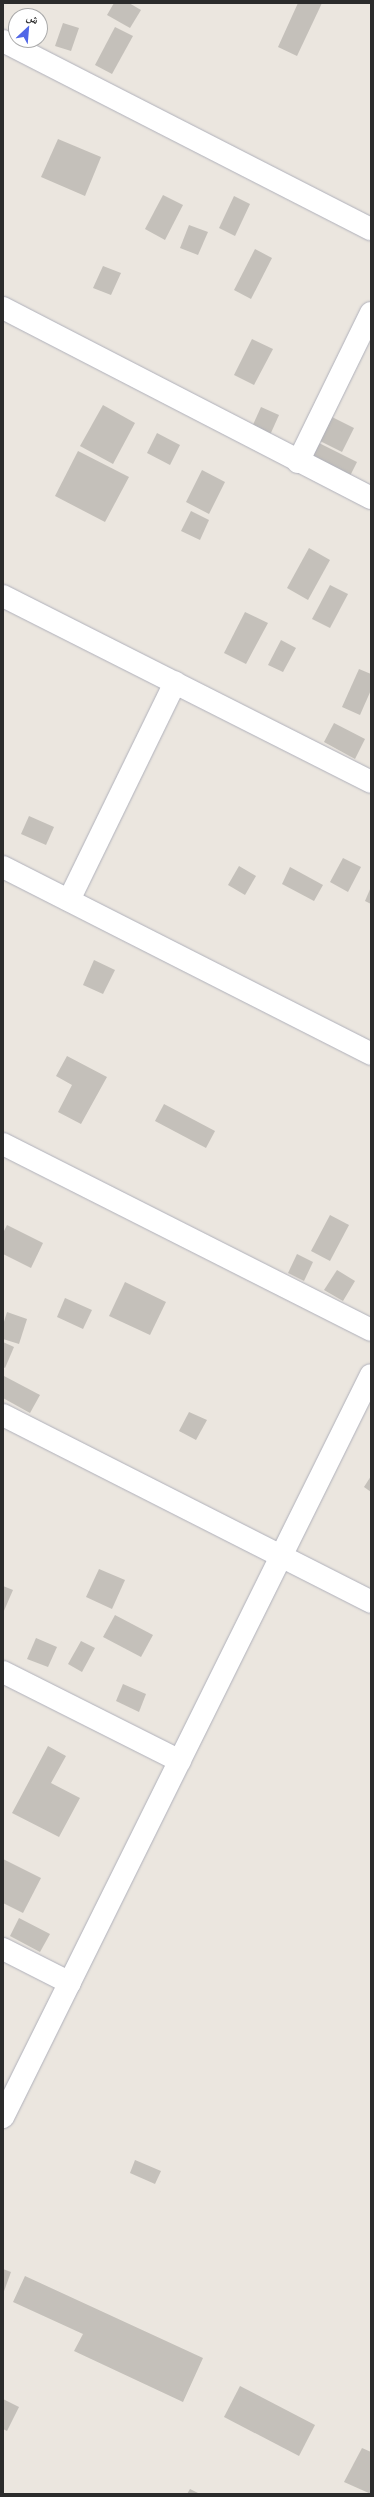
<!DOCTYPE html>
<meta charset="utf-8">
<style>
body{margin:0}
#map{position:relative;width:374px;height:2497px;overflow:hidden;background:#ebe6df;font-family:Quicksand,"Noto Naskh Arabic",sans-serif}
div>[style]{position:absolute}
[style*='--x']{left:calc(var(--x)*1px);top:calc(var(--y)*1px);width:calc(var(--w)*1px);rotate:calc(var(--a)*1deg)}
.building>*{inset:0;background:#c4c0ba}
.roads{filter:drop-shadow(0 0 1px #afb0ba) drop-shadow(0 0 1px #afb0ba)}
.minor>*{height:22px;margin:-11px;padding:0 11px;transform-origin:11px;border-radius:11px;background:#fff}
span{translate:-50% -50%;white-space:nowrap;text-align:center;line-height:1.15;-webkit-text-stroke:3px #fff;paint-order:stroke}
.frame{position:absolute;inset:0;border:4px solid #2b2b2b;pointer-events:none}
.north{position:absolute;left:8px;top:8px;width:40px;height:40px;box-sizing:border-box;background:#fff;border:1px solid #aaa;border-radius:50%;rotate:26deg;font-size:11px;font-weight:700;line-height:16px;text-align:center;color:#2b2b2b}
.north::after{content:'';display:block;margin:auto;width:14px;height:18px;background:#5167e7;clip-path:polygon(50% 0,100% 100%,50% 72%,0 100%)}
</style>
<div id="map">
<div class="building">
<i style="clip-path:polygon(114px 3px,129px 3px,141px 10px,130px 28px,107px 15px)"></i>
<i style="clip-path:polygon(298px 3px,322px 3px,297px 56px,278px 47px)"></i>
<i style="clip-path:polygon(63px 23px,79px 28px,71px 51px,55px 46px)"></i>
<i style="clip-path:polygon(115px 27px,133px 36px,112px 74px,95px 65px)"></i>
<i style="clip-path:polygon(58px 139px,101px 157px,85px 196px,41px 177px)"></i>
<i style="clip-path:polygon(163px 195px,183px 205px,165px 240px,145px 229px)"></i>
<i style="clip-path:polygon(234px 196px,250px 204px,235px 236px,219px 228px)"></i>
<i style="clip-path:polygon(189px 225px,208px 232px,198px 255px,180px 248px)"></i>
<i style="clip-path:polygon(255px 249px,272px 258px,251px 299px,234px 290px)"></i>
<i style="clip-path:polygon(103px 266px,121px 273px,111px 295px,93px 288px)"></i>
<i style="clip-path:polygon(252px 339px,273px 349px,254px 385px,234px 375px)"></i>
<i style="clip-path:polygon(103px 405px,135px 423px,113px 464px,80px 446px)"></i>
<i style="clip-path:polygon(261px 407px,279px 415px,270px 435px,252px 427px)"></i>
<i style="clip-path:polygon(332px 417px,354px 428px,342px 452px,320px 441px)"></i>
<i style="clip-path:polygon(157px 433px,180px 445px,170px 465px,147px 453px)"></i>
<i style="clip-path:polygon(315px 441px,357px 462px,345px 486px,303px 464px)"></i>
<i style="clip-path:polygon(78px 451px,129px 477px,105px 522px,55px 496px)"></i>
<i style="clip-path:polygon(202px 470px,225px 482px,209px 514px,186px 502px)"></i>
<i style="clip-path:polygon(191px 511px,209px 520px,200px 540px,181px 531px)"></i>
<i style="clip-path:polygon(309px 548px,330px 560px,308px 600px,287px 588px)"></i>
<i style="clip-path:polygon(330px 585px,348px 594px,330px 628px,312px 619px)"></i>
<i style="clip-path:polygon(245px 612px,268px 623px,246px 664px,224px 653px)"></i>
<i style="clip-path:polygon(281px 640px,296px 648px,283px 672px,268px 665px)"></i>
<i style="clip-path:polygon(359px 669px,371px 674px,371px 690px,360px 715px,342px 707px)"></i>
<i style="clip-path:polygon(334px 723px,365px 739px,355px 759px,324px 742px)"></i>
<i style="clip-path:polygon(29px 816px,54px 827px,46px 845px,21px 834px)"></i>
<i style="clip-path:polygon(343px 858px,361px 867px,348px 892px,330px 882px)"></i>
<i style="clip-path:polygon(239px 866px,256px 876px,245px 895px,228px 885px)"></i>
<i style="clip-path:polygon(290px 867px,323px 885px,314px 901px,282px 884px)"></i>
<i style="clip-path:polygon(371px 887px,371px 904px,365px 901px)"></i>
<i style="clip-path:polygon(94px 960px,115px 970px,103px 994px,83px 985px)"></i>
<i style="clip-path:polygon(67px 1056px,107px 1077px,81px 1124px,58px 1112px,72px 1085px,56px 1076px)"></i>
<i style="clip-path:polygon(164px 1104px,215px 1131px,206px 1148px,155px 1121px)"></i>
<i style="clip-path:polygon(330px 1215px,349px 1225px,330px 1261px,311px 1251px)"></i>
<i style="clip-path:polygon(7px 1225px,43px 1243px,31px 1268px,3px 1254px,3px 1233px)"></i>
<i style="clip-path:polygon(297px 1254px,313px 1262px,304px 1281px,288px 1273px)"></i>
<i style="clip-path:polygon(337px 1270px,355px 1281px,343px 1301px,324px 1290px)"></i>
<i style="clip-path:polygon(125px 1282px,166px 1302px,150px 1335px,109px 1316px)"></i>
<i style="clip-path:polygon(65px 1298px,92px 1310px,83px 1329px,57px 1317px)"></i>
<i style="clip-path:polygon(7px 1312px,27px 1319px,19px 1344px,3px 1339px,3px 1325px)"></i>
<i style="clip-path:polygon(3px 1342px,14px 1347px,5px 1368px,3px 1367px)"></i>
<i style="clip-path:polygon(4px 1376px,40px 1395px,30px 1413px,3px 1398px)"></i>
<i style="clip-path:polygon(189px 1412px,207px 1420px,196px 1440px,179px 1431px)"></i>
<i style="clip-path:polygon(371px 1476px,371px 1492px,364px 1487px)"></i>
<i style="clip-path:polygon(99px 1569px,125px 1580px,112px 1609px,86px 1597px)"></i>
<i style="clip-path:polygon(3px 1586px,13px 1590px,3px 1613px)"></i>
<i style="clip-path:polygon(115px 1615px,153px 1635px,141px 1657px,103px 1637px)"></i>
<i style="clip-path:polygon(36px 1638px,57px 1647px,48px 1667px,27px 1659px)"></i>
<i style="clip-path:polygon(81px 1641px,95px 1648px,82px 1672px,68px 1664px)"></i>
<i style="clip-path:polygon(123px 1684px,146px 1694px,139px 1712px,116px 1701px)"></i>
<i style="clip-path:polygon(48px 1746px,66px 1756px,51px 1783px,80px 1798px,59px 1837px,12px 1813px)"></i>
<i style="clip-path:polygon(3px 1859px,41px 1878px,23px 1913px,3px 1903px)"></i>
<i style="clip-path:polygon(19px 1918px,50px 1934px,40px 1952px,10px 1936px)"></i>
<i style="clip-path:polygon(135px 2160px,161px 2171px,155px 2184px,130px 2173px)"></i>
<i style="clip-path:polygon(3px 2269px,11px 2272px,3px 2294px)"></i>
<i style="clip-path:polygon(25px 2276px,203px 2358px,183px 2402px,74px 2351px,83px 2334px,13px 2302px)"></i>
<i style="clip-path:polygon(240px 2386px,315px 2425px,299px 2456px,224px 2417px)"></i>
<i style="clip-path:polygon(3px 2399px,19px 2407px,7px 2431px,3px 2429px)"></i>
<i style="clip-path:polygon(362px 2448px,371px 2452px,371px 2494px,344px 2482px)"></i>
<i style="clip-path:polygon(190px 2489px,200px 2494px,187px 2494px)"></i>
</div>
<div class="roads">
<div class="minor">
<i style="--x:3;--y:41;--w:413;--a:27.1"></i>
<i style="--x:3;--y:308;--w:414;--a:27.3"></i>
<i style="--x:298;--y:462;--w:166;--a:-63.9"></i>
<i style="--x:3;--y:596;--w:412;--a:26.8"></i>
<i style="--x:3;--y:867;--w:413;--a:26.9"></i>
<i style="--x:69;--y:900;--w:242;--a:-64"></i>
<i style="--x:3;--y:1144;--w:412;--a:26.8"></i>
<i style="--x:3;--y:1415;--w:413;--a:26.9"></i>
<i style="--x:3;--y:1672;--w:198;--a:26.7"></i>
<i style="--x:3;--y:1949;--w:75;--a:26.9"></i>
<i style="--x:3;--y:2117;--w:828;--a:-63.62"></i>
</div>
</div>
<div class="frame"></div>
<div class="north">ش</div>
</div>
